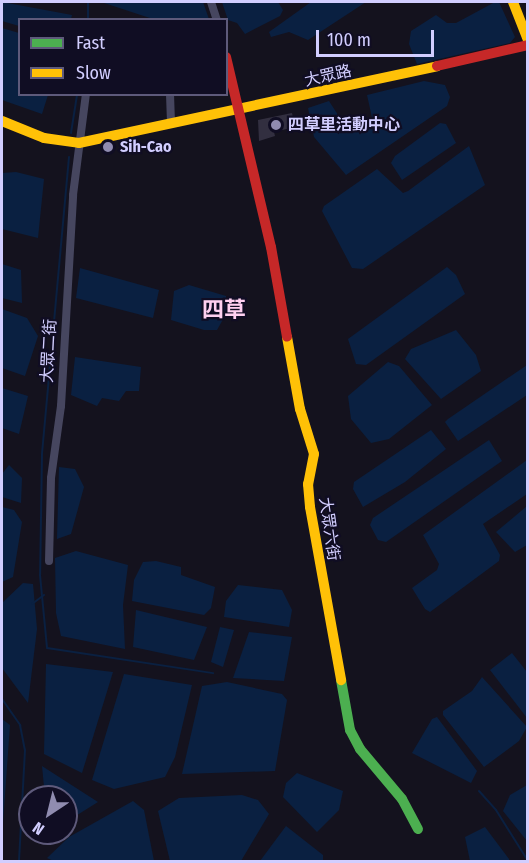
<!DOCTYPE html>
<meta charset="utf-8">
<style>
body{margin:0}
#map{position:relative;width:529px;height:863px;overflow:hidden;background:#14121e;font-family:"Fira Sans Condensed","Noto Sans TC",sans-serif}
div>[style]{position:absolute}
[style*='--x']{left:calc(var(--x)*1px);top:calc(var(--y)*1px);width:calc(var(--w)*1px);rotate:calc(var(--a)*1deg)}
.water>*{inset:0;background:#0a2041}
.stream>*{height:2px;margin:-1px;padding:0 1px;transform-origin:1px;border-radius:1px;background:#0a2041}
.building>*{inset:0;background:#322f40}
.street>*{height:8px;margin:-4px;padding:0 4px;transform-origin:4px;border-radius:4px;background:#46465f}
.fast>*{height:10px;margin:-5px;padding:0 5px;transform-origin:5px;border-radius:5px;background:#4caf50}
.slow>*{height:10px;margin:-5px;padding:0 5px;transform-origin:5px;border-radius:5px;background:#ffc107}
.jam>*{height:10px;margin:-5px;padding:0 5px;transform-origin:5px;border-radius:5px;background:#c62828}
.dots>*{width:16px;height:16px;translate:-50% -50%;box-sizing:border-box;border:3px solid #100d23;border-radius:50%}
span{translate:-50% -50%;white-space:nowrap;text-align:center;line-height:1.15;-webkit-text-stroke:4.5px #100d23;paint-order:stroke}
.street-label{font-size:16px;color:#d2ceff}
.poi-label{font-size:16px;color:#d2ceff;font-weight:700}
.left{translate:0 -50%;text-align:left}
.district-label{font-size:22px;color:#ffd0f0;font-weight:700}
.frame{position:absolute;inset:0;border:3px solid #d2ceff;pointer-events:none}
.legend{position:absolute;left:18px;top:18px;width:210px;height:78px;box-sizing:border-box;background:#100d23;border:2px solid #5e5a7b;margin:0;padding:8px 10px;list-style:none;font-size:18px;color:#d2ceff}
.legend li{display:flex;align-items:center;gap:12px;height:30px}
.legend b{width:30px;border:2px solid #5e5a7b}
.north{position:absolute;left:18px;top:785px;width:60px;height:60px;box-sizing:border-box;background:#100d23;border:2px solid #5e5a7b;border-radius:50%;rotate:215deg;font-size:16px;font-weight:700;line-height:24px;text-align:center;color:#d2ceff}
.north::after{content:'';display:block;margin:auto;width:21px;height:27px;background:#908cb0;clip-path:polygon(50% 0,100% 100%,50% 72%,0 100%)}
.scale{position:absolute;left:316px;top:30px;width:118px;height:27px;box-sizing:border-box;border:3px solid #d2ceff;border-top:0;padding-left:8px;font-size:18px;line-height:21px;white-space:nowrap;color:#d2ceff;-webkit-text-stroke:4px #100d23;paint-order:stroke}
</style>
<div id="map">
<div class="water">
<i style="clip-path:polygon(2px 2px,72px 15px,71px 19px,20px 20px,19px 26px,2px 21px)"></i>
<i style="clip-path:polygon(101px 2px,203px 2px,209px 19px,153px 19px)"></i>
<i style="clip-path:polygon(222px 2px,278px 2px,283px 10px,280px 16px,245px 34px,237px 23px,228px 20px)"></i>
<i style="clip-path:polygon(311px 2px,366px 2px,308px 40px,289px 32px,271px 37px,269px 32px)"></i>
<i style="clip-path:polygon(495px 2px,499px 2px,515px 37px,510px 43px,417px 64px,409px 44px,411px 31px,436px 15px,447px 23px,456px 23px)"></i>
<i style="clip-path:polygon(2px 28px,19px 33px,20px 94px,48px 95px,42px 114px,2px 100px)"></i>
<i style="clip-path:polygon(424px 81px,445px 85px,450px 97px,447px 106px,346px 175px,314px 137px,308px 108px,329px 101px,340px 118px,360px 129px,373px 122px,367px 95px)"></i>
<i style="clip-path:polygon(440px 123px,446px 124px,456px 143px,402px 180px,391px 163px,395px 156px)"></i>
<i style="clip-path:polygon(469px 146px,485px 185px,363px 269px,352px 268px,322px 211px,324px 206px,377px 169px,403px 193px,408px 191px)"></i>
<i style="clip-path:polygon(16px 172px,44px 179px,38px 238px,2px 229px,2px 173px)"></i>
<i style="clip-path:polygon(2px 264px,21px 270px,22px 303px,2px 298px)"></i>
<i style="clip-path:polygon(447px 267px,456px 275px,465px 294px,366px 365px,356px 364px,348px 339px)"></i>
<i style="clip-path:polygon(80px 268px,159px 290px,153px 318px,76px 298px)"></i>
<i style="clip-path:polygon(189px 285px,226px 296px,226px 314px,217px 330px,204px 330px,171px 320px,174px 291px)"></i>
<i style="clip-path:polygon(2px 309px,27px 318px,38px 336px,25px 376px,2px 368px)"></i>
<i style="clip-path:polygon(456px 330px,476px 355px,481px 371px,441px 399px,405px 359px,411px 349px)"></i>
<i style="clip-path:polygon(75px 357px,141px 367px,139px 391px,126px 391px,119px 401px,102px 398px,97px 406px,71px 395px)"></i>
<i style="clip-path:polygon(388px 362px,399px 366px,432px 405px,389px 439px,371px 443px,351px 419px,348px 396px)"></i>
<i style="clip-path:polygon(527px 365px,527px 395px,458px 441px,445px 422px,448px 419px)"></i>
<i style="clip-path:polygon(2px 388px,28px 396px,19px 434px,2px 428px)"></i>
<i style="clip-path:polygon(431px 430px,446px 449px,405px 482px,363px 507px,353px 489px,354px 482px)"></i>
<i style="clip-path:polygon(489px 440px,502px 461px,386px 542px,378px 540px,370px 525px,373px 518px)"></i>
<i style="clip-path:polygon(527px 460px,527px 494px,483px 524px,500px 555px,499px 561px,430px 612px,425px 609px,412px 588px,437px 570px,439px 564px,423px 535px)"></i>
<i style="clip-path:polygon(9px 465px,22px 478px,21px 503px,2px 497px,2px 474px)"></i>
<i style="clip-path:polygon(59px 467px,75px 469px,84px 487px,71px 534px,57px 539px)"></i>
<i style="clip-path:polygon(527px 506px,527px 545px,515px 552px,496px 532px)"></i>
<i style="clip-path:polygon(2px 507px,14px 510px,22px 522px,13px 577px,2px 582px)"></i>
<i style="clip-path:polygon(76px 551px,128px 565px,123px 605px,125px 649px,61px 636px,56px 613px,55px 558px)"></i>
<i style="clip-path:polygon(156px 561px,181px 567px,181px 575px,215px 587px,211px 608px,204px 615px,132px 601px,134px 580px,143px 562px)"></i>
<i style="clip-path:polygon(23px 583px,33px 584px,37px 629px,28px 703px,2px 668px,2px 603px)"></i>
<i style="clip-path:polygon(238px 585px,282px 590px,292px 610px,289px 627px,224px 617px,226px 601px)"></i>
<i style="clip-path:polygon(136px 610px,207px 627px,194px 660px,133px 647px)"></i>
<i style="clip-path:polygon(220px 627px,234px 630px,223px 667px,211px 662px)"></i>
<i style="clip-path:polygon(249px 632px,292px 637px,284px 681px,233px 678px)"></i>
<i style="clip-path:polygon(512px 653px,527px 672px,527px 718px,490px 670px)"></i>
<i style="clip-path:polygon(46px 664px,113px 672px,82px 773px,44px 754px)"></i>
<i style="clip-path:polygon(124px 674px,192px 685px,175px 757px,165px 777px,114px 789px,92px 780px)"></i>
<i style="clip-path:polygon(482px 677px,527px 727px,519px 741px,484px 767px,443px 715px,443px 711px,472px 691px)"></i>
<i style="clip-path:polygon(227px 682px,282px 694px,287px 700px,275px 771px,182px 774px,202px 686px)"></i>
<i style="clip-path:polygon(437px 717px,477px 771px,471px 783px,412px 753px,432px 719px)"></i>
<i style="clip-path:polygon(2px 719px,10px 725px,2px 837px)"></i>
<i style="clip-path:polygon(42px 766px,98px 802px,66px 822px,66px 797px,45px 797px)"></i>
<i style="clip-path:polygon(297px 773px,343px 791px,339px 810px,317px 832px,283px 797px,286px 783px)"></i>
<i style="clip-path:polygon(527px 785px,527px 841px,503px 811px,510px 795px)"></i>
<i style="clip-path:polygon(242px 795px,258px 800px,269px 814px,241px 861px,170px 861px,158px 811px,179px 798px)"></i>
<i style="clip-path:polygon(133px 801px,144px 810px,154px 861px,56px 862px,47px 858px,69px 837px)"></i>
<i style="clip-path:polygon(286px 826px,323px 855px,323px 861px,260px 861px)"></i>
<i style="clip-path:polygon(485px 827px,509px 859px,509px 861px,470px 861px,465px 837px)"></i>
</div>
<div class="stream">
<i style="--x:88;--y:2;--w:18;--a:90"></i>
<i style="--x:71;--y:133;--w:39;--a:-81"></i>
<i style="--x:69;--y:157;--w:298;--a:95.2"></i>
<i style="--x:42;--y:454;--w:121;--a:90.9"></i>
<i style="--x:40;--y:575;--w:73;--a:84.5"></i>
<i style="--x:47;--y:648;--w:168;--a:8.6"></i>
<i style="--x:32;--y:604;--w:15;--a:-37"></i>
<i style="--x:2;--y:699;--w:32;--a:55"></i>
<i style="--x:20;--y:725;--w:25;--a:79"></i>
<i style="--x:25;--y:750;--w:112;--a:93.1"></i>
<i style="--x:479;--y:791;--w:25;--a:48"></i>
<i style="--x:496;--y:810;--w:60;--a:57.9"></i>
</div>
<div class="building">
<i style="clip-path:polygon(292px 113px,295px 127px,274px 132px,275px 136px,259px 141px,258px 120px)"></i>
</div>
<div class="street">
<i style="--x:211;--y:2;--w:19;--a:72"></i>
<i style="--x:170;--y:94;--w:29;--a:88"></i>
<i style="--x:49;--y:561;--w:83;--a:-88.6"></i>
<i style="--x:51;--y:478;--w:73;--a:-82.1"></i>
<i style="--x:61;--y:406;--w:211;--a:-86.7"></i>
<i style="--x:73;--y:195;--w:102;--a:-82.7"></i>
</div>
<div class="fast">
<i style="--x:341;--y:680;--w:51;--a:79.8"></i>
<i style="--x:350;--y:730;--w:21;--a:62"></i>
<i style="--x:360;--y:749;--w:65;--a:50"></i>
<i style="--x:402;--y:799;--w:34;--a:62"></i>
</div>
<div class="slow">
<i style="--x:513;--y:2;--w:41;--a:68.5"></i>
<i style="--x:2;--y:121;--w:45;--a:22"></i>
<i style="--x:44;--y:138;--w:35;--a:8"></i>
<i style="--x:79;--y:143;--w:366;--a:-12.1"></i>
<i style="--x:287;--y:337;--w:73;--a:79.8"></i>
<i style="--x:300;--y:409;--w:47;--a:72.7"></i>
<i style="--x:314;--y:454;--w:31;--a:101"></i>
<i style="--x:308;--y:484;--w:23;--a:85"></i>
<i style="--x:310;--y:507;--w:176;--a:79.8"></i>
</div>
<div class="jam">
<i style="--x:226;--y:57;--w:195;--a:76.7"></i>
<i style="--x:271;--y:247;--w:91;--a:79.9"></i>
<i style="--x:437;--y:66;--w:93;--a:-13"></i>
</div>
<div class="dots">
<i style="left:276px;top:125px;background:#908cb0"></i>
<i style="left:108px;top:147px;background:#908cb0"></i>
</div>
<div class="street-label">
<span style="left:328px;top:76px;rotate:-13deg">大眾路</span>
<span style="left:49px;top:351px;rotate:-87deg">大眾二街</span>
<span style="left:329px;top:529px;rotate:82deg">大眾六街</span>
</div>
<div class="poi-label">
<span class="left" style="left:288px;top:125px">四草里活動中心</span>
<span class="left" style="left:120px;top:147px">Sih-Cao</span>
</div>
<div class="district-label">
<span style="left:224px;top:310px">四草</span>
</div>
<div class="frame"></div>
<ul class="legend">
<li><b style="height:8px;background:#4caf50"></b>Fast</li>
<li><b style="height:8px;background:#ffc107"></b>Slow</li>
</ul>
<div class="north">N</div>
<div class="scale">100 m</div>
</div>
